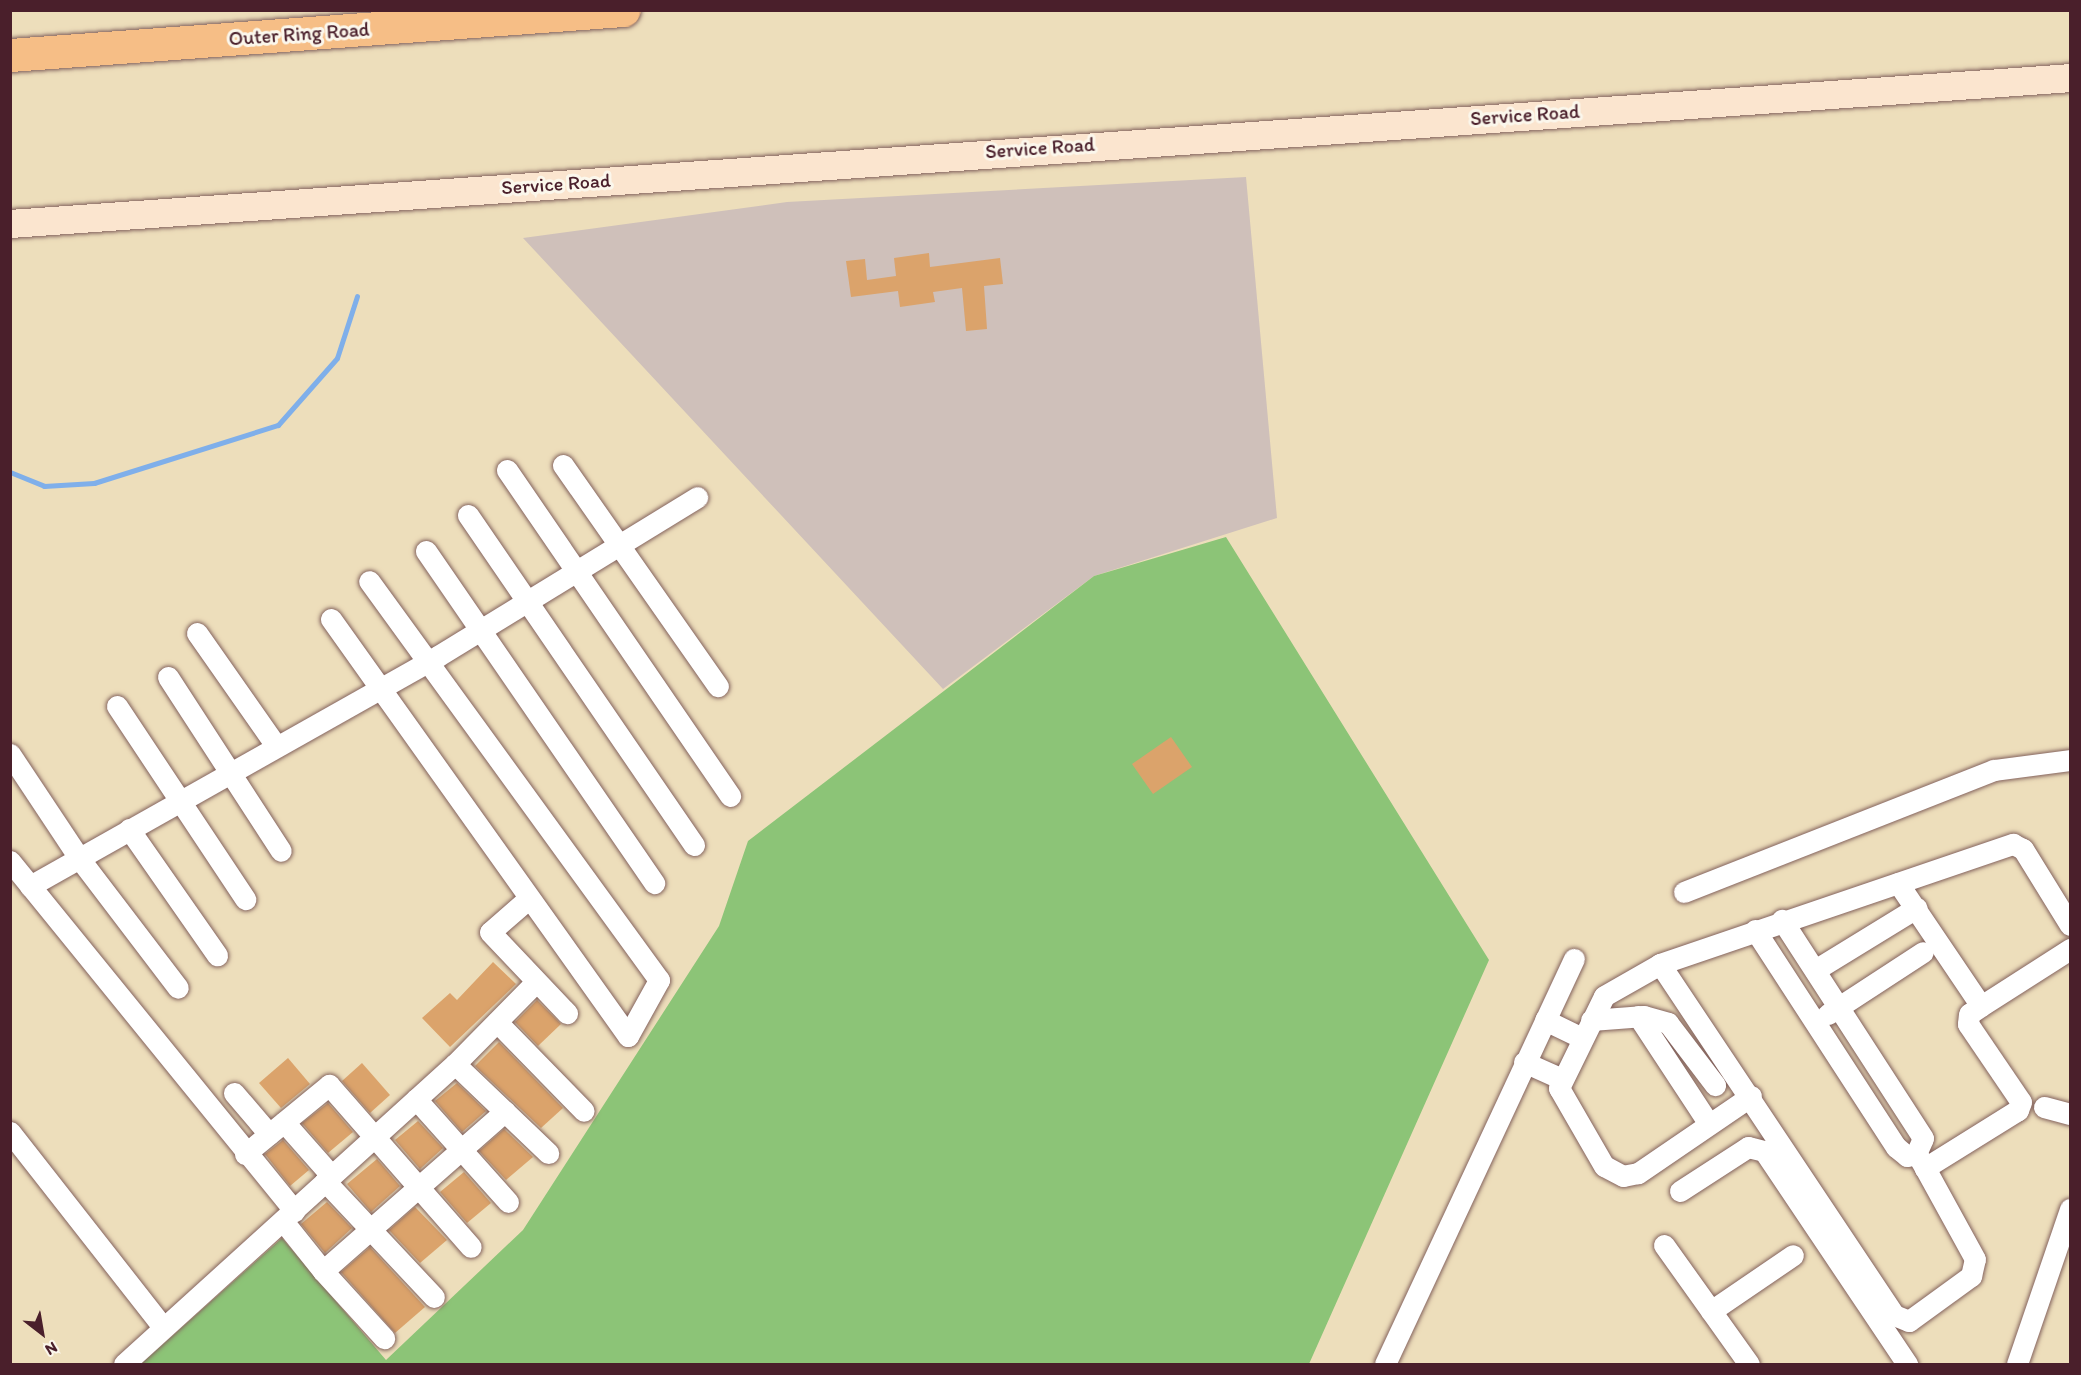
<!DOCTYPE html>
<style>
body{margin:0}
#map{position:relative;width:2081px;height:1375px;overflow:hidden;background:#eddebb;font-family:Itim,sans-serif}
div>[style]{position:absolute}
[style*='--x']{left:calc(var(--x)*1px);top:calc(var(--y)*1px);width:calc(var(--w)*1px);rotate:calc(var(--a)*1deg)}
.industrial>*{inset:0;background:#cfc0ba}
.green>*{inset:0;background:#8cc477}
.stream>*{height:5px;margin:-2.5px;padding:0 2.5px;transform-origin:2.5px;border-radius:2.5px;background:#7fafea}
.building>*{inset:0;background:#dba36b}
.roads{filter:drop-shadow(0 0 2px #83625d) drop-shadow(0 0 2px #83625d)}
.street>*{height:21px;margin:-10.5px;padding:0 10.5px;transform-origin:10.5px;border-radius:10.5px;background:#fff}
.secondary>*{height:28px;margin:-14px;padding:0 14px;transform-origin:14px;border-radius:14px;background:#fbe5cf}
.highway>*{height:33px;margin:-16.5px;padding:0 16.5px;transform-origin:16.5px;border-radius:16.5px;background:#f6be86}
span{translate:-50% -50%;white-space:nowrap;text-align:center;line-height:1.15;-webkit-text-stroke:6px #fbf7ec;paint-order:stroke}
.street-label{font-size:20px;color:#4a1f2b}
.frame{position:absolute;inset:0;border:12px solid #4a1f2b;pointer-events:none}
.north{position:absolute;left:12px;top:1303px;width:60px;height:60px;-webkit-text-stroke:4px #fbf7ec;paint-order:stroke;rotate:149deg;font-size:16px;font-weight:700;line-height:24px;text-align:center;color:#4a1f2b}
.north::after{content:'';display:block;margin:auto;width:21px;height:27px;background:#4a1f2b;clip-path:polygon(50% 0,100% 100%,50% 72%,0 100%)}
</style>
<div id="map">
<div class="industrial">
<i style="clip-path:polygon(1246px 177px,1277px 518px,1094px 576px,943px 689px,523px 238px,787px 202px)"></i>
</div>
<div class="green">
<i style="clip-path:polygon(1226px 537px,1489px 960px,1309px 1364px,141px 1364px,282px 1238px,386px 1360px,523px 1230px,719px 926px,748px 841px,1094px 576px)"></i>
</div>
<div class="stream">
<i style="--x:10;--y:472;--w:37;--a:22"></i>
<i style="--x:44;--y:486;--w:50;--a:-3.4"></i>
<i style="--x:94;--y:483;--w:193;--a:-17.5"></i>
<i style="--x:278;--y:425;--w:89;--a:-48.6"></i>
<i style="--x:337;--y:358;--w:65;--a:-72.1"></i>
</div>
<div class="building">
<i style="clip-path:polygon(929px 253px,930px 267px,1000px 258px,1003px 284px,984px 286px,987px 329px,966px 331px,962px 288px,933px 292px,935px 302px,900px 307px,898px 291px,851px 297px,846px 261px,865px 259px,867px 280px,896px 276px,894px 258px)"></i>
<i style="clip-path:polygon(1171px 737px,1192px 767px,1153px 794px,1132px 764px)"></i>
<i style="clip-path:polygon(493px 962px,516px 984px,450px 1047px,422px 1018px,450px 993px,457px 1000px)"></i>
<i style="clip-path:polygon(537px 1000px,561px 1024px,538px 1046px,515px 1022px)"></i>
<i style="clip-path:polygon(499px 1042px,563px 1108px,541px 1128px,475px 1066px)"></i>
<i style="clip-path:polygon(288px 1058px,310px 1084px,281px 1108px,259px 1083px)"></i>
<i style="clip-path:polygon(362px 1063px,390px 1095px,370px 1113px,342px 1081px)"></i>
<i style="clip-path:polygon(457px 1083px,486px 1111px,462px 1132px,435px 1101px)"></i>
<i style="clip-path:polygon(328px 1103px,353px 1132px,328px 1153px,302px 1123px)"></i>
<i style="clip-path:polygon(418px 1121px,443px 1148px,420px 1169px,395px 1140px)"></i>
<i style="clip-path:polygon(504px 1129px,533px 1157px,506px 1180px,479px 1151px)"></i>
<i style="clip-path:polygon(283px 1140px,309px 1170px,290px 1186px,265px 1154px)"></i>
<i style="clip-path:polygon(377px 1159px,400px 1186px,371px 1212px,347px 1184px)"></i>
<i style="clip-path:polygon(464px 1172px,491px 1203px,467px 1223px,440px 1192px)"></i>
<i style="clip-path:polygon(327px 1202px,352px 1228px,325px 1253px,301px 1224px)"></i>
<i style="clip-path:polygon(415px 1207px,447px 1240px,420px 1263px,389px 1230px)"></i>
<i style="clip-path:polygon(370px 1247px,425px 1307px,395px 1333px,341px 1272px)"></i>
</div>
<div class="roads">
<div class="street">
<i style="--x:563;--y:465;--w:270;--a:55"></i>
<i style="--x:507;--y:470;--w:395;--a:55.6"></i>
<i style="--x:468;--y:515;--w:400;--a:55.6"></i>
<i style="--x:426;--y:551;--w:403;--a:55.5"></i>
<i style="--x:331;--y:619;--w:512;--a:54.54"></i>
<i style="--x:628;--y:1036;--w:64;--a:-61"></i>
<i style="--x:659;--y:980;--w:493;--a:-126"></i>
<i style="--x:197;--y:633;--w:138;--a:55"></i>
<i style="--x:168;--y:677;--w:207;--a:57"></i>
<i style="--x:117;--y:706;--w:232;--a:56.4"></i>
<i style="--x:10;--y:754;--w:125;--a:56.4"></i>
<i style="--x:79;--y:858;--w:163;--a:52.7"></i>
<i style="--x:129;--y:829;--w:154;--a:55.1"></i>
<i style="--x:10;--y:861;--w:451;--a:50.9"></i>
<i style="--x:1898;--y:883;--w:148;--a:56"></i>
<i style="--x:1981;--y:1006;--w:14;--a:146"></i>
<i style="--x:1969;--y:1014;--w:10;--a:96"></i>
<i style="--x:1968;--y:1024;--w:94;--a:55.8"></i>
<i style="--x:2021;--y:1102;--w:9;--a:111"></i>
<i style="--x:2018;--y:1110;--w:110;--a:148.1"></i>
<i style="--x:1925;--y:1168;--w:14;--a:-120"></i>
<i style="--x:30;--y:886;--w:468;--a:-29.4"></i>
<i style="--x:438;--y:656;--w:304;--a:-31.5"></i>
<i style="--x:1684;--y:892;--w:333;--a:-21.5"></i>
<i style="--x:1994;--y:770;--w:77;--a:-7.5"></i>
<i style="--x:528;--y:899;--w:50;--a:139"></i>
<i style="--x:490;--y:932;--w:112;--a:46.5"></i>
<i style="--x:1755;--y:930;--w:259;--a:57"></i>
<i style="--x:1896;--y:1147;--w:14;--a:39"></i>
<i style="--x:1907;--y:1156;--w:9;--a:-13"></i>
<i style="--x:1916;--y:1154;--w:17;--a:-66"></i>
<i style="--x:1923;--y:1138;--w:260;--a:-122.9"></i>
<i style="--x:1660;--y:964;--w:422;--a:56.3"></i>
<i style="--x:1894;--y:1315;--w:16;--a:22"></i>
<i style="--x:1909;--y:1321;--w:77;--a:-36"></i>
<i style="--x:1971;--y:1276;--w:17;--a:-77"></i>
<i style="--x:1975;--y:1259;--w:104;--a:-118.8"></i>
<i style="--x:1815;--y:970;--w:119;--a:-31.5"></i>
<i style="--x:1981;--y:1006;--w:106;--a:-32.6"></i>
<i style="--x:1828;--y:1014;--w:113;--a:-33.1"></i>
<i style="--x:1638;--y:1016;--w:129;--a:56.7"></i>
<i style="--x:1545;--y:1020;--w:41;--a:25.9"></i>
<i style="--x:1591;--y:1020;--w:53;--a:-4.3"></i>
<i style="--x:1644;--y:1016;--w:25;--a:16"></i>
<i style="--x:1668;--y:1023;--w:78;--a:52.8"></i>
<i style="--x:497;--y:1022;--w:124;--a:45.7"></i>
<i style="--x:1524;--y:1062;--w:42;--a:24.1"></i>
<i style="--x:455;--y:1064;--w:129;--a:43.7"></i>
<i style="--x:234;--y:1093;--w:54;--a:49.5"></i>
<i style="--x:1751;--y:1096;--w:137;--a:145.7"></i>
<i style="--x:1638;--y:1173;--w:15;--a:169"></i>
<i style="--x:1623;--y:1176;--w:21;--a:-152"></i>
<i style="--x:1604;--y:1166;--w:90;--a:-120"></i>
<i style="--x:1559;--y:1088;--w:102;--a:-63.9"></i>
<i style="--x:1604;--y:996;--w:64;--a:-29.7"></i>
<i style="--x:1660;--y:964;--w:373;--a:-18.8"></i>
<i style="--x:2013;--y:844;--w:11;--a:27"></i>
<i style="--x:2023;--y:849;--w:89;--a:58.3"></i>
<i style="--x:416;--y:1099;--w:138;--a:48.2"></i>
<i style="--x:2044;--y:1107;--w:27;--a:15"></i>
<i style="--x:284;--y:1122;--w:69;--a:48.5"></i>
<i style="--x:10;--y:1132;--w:248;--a:51.9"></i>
<i style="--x:245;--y:1154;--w:109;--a:-39.4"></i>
<i style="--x:329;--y:1085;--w:215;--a:48.8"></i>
<i style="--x:325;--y:1181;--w:159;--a:46.8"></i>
<i style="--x:1680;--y:1191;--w:81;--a:-32.9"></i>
<i style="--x:1748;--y:1147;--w:16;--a:14"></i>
<i style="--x:1764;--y:1151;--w:257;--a:56.1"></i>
<i style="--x:283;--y:1221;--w:64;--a:51.3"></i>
<i style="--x:323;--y:1271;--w:242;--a:-41.3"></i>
<i style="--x:1664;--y:1245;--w:146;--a:54.5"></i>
<i style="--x:323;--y:1271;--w:91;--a:47.7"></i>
<i style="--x:1711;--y:1311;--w:99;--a:-34.3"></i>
<i style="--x:124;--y:1364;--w:447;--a:-42.2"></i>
<i style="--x:455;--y:1064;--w:115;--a:-45.4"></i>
<i style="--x:1385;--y:1364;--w:447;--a:-65"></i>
<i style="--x:2017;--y:1364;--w:164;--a:-71.1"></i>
</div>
<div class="secondary">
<i style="--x:10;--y:224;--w:2065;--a:-4.05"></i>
</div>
<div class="highway">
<i style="--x:10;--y:55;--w:615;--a:-4.2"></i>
</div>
</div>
<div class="street-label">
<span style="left:299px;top:34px;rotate:-4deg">Outer Ring Road</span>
<span style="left:1525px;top:115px;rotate:-4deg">Service Road</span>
<span style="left:1040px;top:148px;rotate:-4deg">Service Road</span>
<span style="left:556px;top:184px;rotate:-4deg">Service Road</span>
</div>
<div class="frame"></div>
<div class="north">N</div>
</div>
